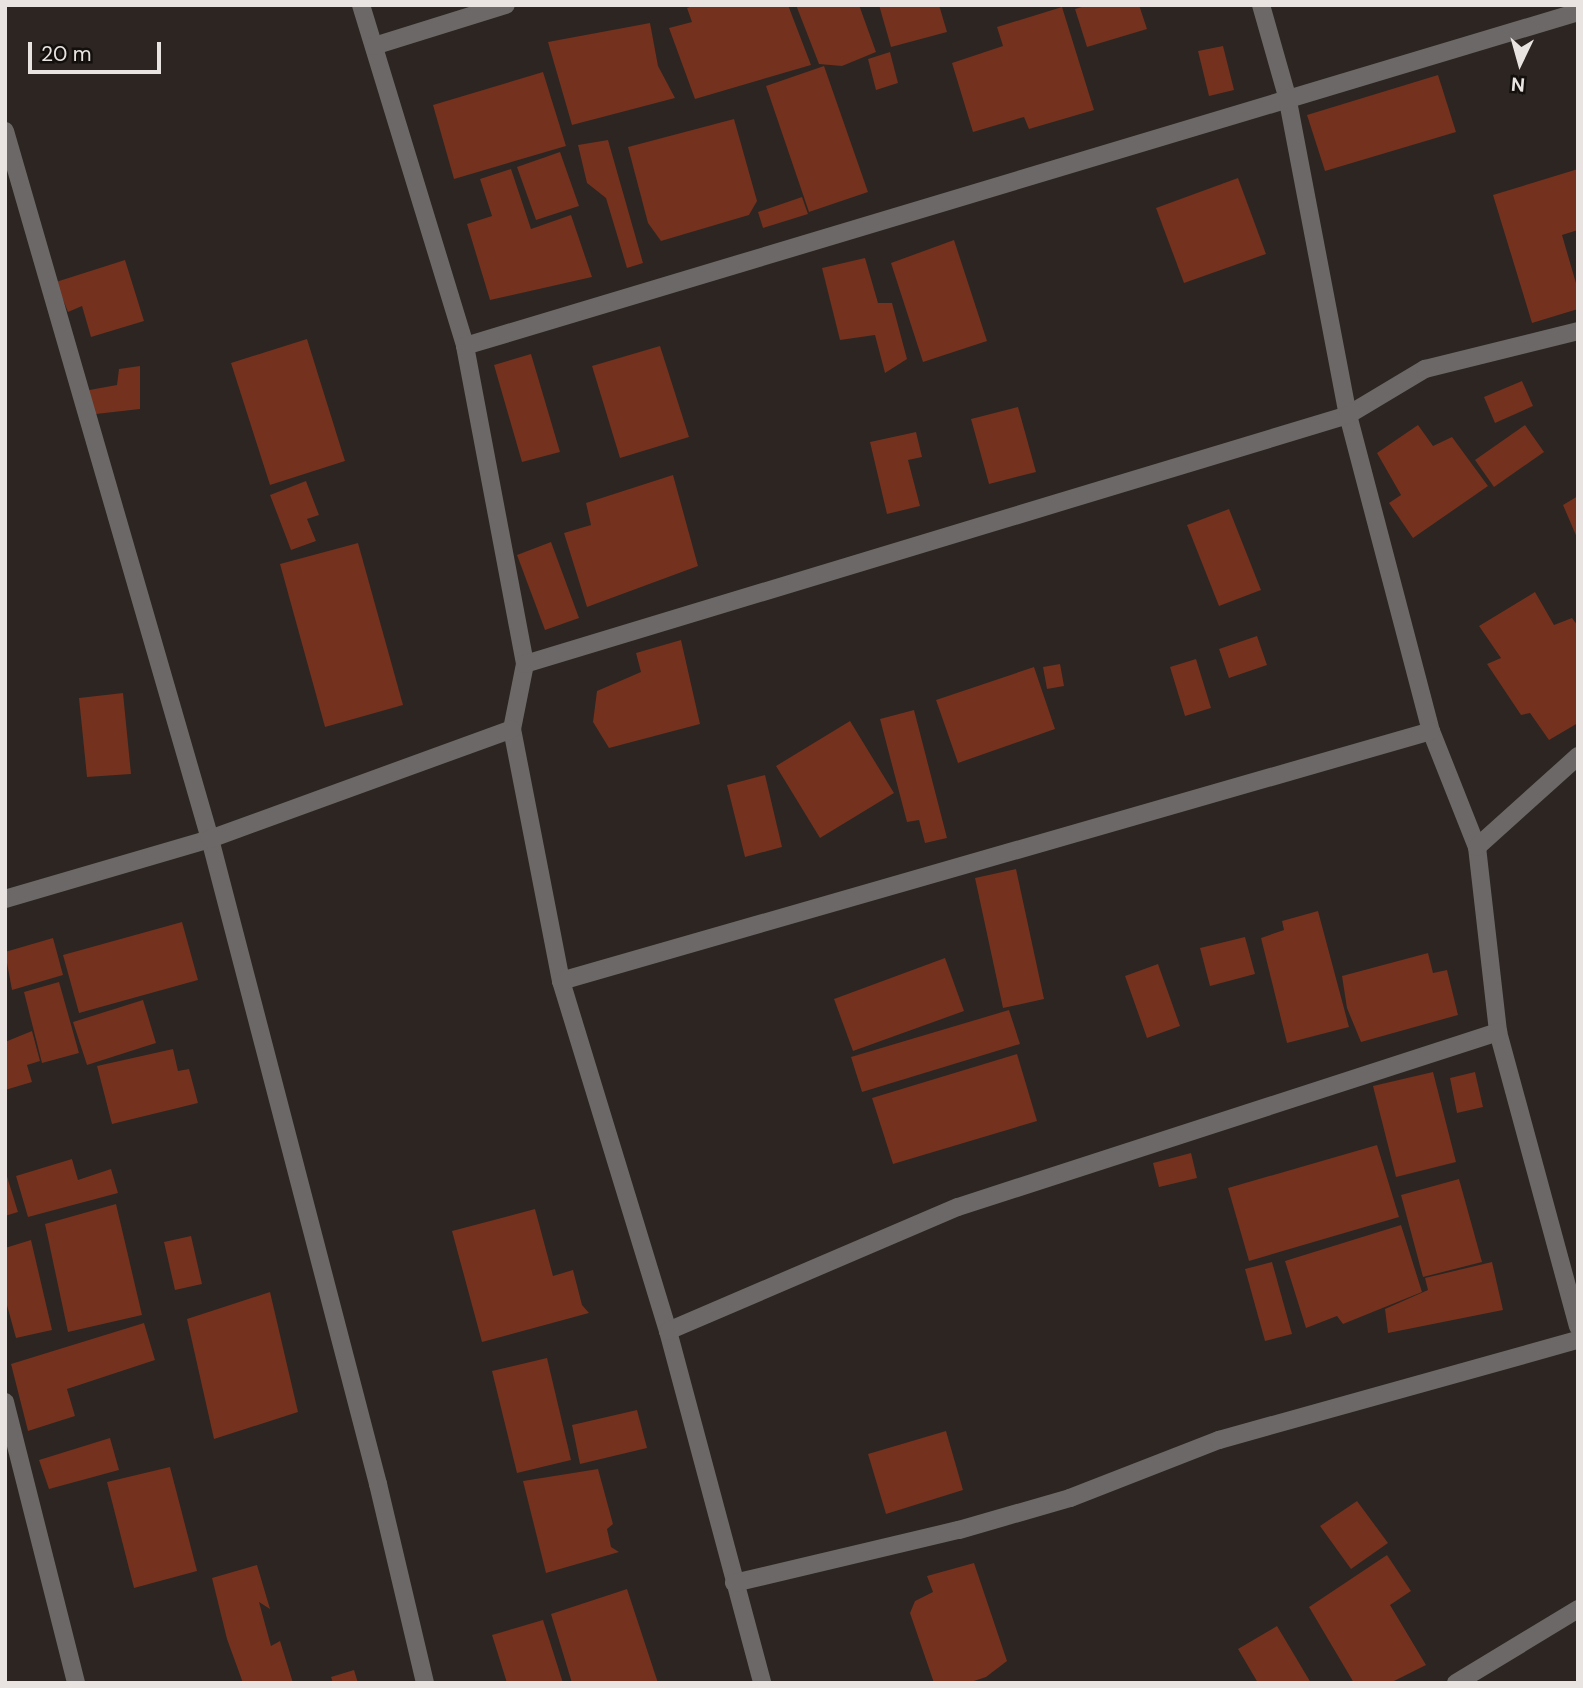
<!DOCTYPE html>
<style>
body{margin:0}
#map{position:relative;width:1583px;height:1688px;overflow:hidden;background:#2c2521;font-family:"DM Sans",sans-serif}
div>[style]{position:absolute}
[style*='--x']{left:calc(var(--x)*1px);top:calc(var(--y)*1px);width:calc(var(--w)*1px);rotate:calc(var(--a)*1deg)}
.building>*{inset:0;background:#73311e}
.minor>*{height:18px;margin:-9px;padding:0 9px;transform-origin:9px;border-radius:9px;background:#6c6867}
span{translate:-50% -50%;white-space:nowrap;text-align:center;line-height:1.15;-webkit-text-stroke:5px #120f0d;paint-order:stroke}
.frame{position:absolute;inset:0;border:7px solid #e9e4e1;pointer-events:none}
.north{position:absolute;left:1485px;top:28px;width:70px;height:70px;-webkit-text-stroke:5px #120f0d;paint-order:stroke;rotate:185deg;font-size:19px;font-weight:700;line-height:28px;text-align:center;color:#e9e4e1}
.north::after{content:'';display:block;margin:auto;width:24px;height:32px;background:#e9e4e1;clip-path:polygon(50% 0,100% 100%,50% 72%,0 100%)}
.scale{position:absolute;left:28px;top:42px;width:133px;height:32px;box-sizing:border-box;border:4px solid #e9e4e1;border-top:0;padding-left:9px;font-size:21px;line-height:24px;white-space:nowrap;color:#e9e4e1;-webkit-text-stroke:5px #120f0d;paint-order:stroke}
</style>
<div id="map">
<div class="building">
<i style="clip-path:polygon(695px 5px,788px 5px,811px 65px,695px 99px,669px 28px,692px 22px,687px 8px)"></i>
<i style="clip-path:polygon(796px 5px,859px 5px,876px 52px,842px 66px,819px 64px)"></i>
<i style="clip-path:polygon(879px 5px,939px 5px,947px 32px,891px 47px)"></i>
<i style="clip-path:polygon(1088px 5px,1139px 5px,1147px 29px,1087px 47px,1075px 9px)"></i>
<i style="clip-path:polygon(1062px 7px,1094px 110px,1029px 129px,1024px 117px,973px 132px,952px 63px,1003px 46px,997px 27px)"></i>
<i style="clip-path:polygon(650px 23px,658px 66px,675px 98px,572px 125px,548px 42px)"></i>
<i style="clip-path:polygon(1223px 46px,1234px 90px,1209px 96px,1198px 51px)"></i>
<i style="clip-path:polygon(890px 52px,898px 83px,876px 90px,868px 59px)"></i>
<i style="clip-path:polygon(824px 66px,868px 192px,809px 212px,766px 86px)"></i>
<i style="clip-path:polygon(543px 72px,566px 146px,454px 179px,433px 105px)"></i>
<i style="clip-path:polygon(1438px 75px,1456px 132px,1325px 171px,1307px 115px)"></i>
<i style="clip-path:polygon(734px 119px,757px 201px,749px 215px,661px 241px,648px 223px,628px 147px)"></i>
<i style="clip-path:polygon(608px 140px,643px 263px,627px 268px,606px 198px,587px 183px,578px 145px)"></i>
<i style="clip-path:polygon(560px 152px,579px 206px,536px 220px,517px 167px)"></i>
<i style="clip-path:polygon(511px 169px,531px 229px,571px 215px,592px 277px,490px 300px,467px 224px,492px 216px,480px 179px)"></i>
<i style="clip-path:polygon(1578px 169px,1578px 230px,1562px 235px,1578px 290px,1578px 309px,1532px 323px,1493px 195px)"></i>
<i style="clip-path:polygon(1238px 178px,1266px 254px,1184px 283px,1156px 208px)"></i>
<i style="clip-path:polygon(802px 197px,808px 214px,763px 228px,758px 212px)"></i>
<i style="clip-path:polygon(954px 240px,987px 341px,923px 362px,891px 263px)"></i>
<i style="clip-path:polygon(865px 258px,878px 303px,892px 303px,907px 359px,885px 373px,875px 335px,840px 340px,822px 268px)"></i>
<i style="clip-path:polygon(125px 260px,144px 321px,91px 337px,82px 306px,68px 312px,56px 282px)"></i>
<i style="clip-path:polygon(307px 339px,345px 461px,270px 485px,231px 363px)"></i>
<i style="clip-path:polygon(660px 346px,689px 437px,620px 458px,592px 366px)"></i>
<i style="clip-path:polygon(531px 354px,560px 452px,522px 462px,494px 365px)"></i>
<i style="clip-path:polygon(140px 366px,140px 409px,87px 415px,84px 391px,117px 385px,119px 369px)"></i>
<i style="clip-path:polygon(1522px 381px,1533px 406px,1495px 423px,1484px 397px)"></i>
<i style="clip-path:polygon(1018px 407px,1036px 472px,989px 484px,971px 419px)"></i>
<i style="clip-path:polygon(1418px 425px,1433px 446px,1452px 437px,1488px 486px,1413px 538px,1389px 503px,1401px 495px,1377px 453px)"></i>
<i style="clip-path:polygon(1525px 425px,1544px 452px,1494px 487px,1475px 460px)"></i>
<i style="clip-path:polygon(916px 432px,922px 457px,908px 460px,920px 506px,887px 514px,870px 442px)"></i>
<i style="clip-path:polygon(673px 475px,698px 566px,587px 607px,564px 533px,591px 525px,586px 503px)"></i>
<i style="clip-path:polygon(306px 481px,319px 515px,307px 519px,316px 541px,291px 550px,270px 495px)"></i>
<i style="clip-path:polygon(1578px 496px,1578px 540px,1563px 505px)"></i>
<i style="clip-path:polygon(1229px 509px,1261px 590px,1219px 606px,1187px 525px)"></i>
<i style="clip-path:polygon(551px 542px,579px 618px,545px 630px,517px 555px)"></i>
<i style="clip-path:polygon(358px 543px,403px 705px,325px 727px,280px 564px)"></i>
<i style="clip-path:polygon(1535px 592px,1554px 625px,1572px 618px,1578px 626px,1578px 723px,1549px 740px,1530px 713px,1521px 715px,1487px 664px,1501px 658px,1479px 626px)"></i>
<i style="clip-path:polygon(1257px 636px,1267px 665px,1229px 678px,1219px 649px)"></i>
<i style="clip-path:polygon(681px 640px,700px 724px,609px 748px,593px 722px,597px 691px,641px 672px,636px 653px)"></i>
<i style="clip-path:polygon(1196px 659px,1211px 708px,1185px 716px,1170px 667px)"></i>
<i style="clip-path:polygon(1060px 664px,1064px 686px,1047px 689px,1043px 667px)"></i>
<i style="clip-path:polygon(1034px 667px,1055px 729px,958px 763px,936px 700px)"></i>
<i style="clip-path:polygon(123px 693px,131px 774px,87px 777px,79px 698px)"></i>
<i style="clip-path:polygon(914px 710px,947px 838px,925px 843px,919px 820px,907px 822px,880px 719px)"></i>
<i style="clip-path:polygon(850px 721px,894px 793px,820px 838px,776px 766px)"></i>
<i style="clip-path:polygon(765px 775px,782px 847px,745px 857px,727px 785px)"></i>
<i style="clip-path:polygon(1016px 869px,1044px 999px,1003px 1008px,975px 878px)"></i>
<i style="clip-path:polygon(1318px 911px,1349px 1027px,1287px 1043px,1261px 938px,1284px 930px,1282px 921px)"></i>
<i style="clip-path:polygon(182px 922px,198px 980px,79px 1013px,63px 955px)"></i>
<i style="clip-path:polygon(1245px 937px,1255px 974px,1210px 986px,1200px 948px)"></i>
<i style="clip-path:polygon(53px 938px,63px 975px,12px 990px,5px 952px)"></i>
<i style="clip-path:polygon(1428px 953px,1433px 973px,1447px 970px,1458px 1015px,1361px 1042px,1347px 1008px,1342px 976px)"></i>
<i style="clip-path:polygon(945px 958px,964px 1011px,853px 1051px,834px 999px)"></i>
<i style="clip-path:polygon(1158px 964px,1180px 1026px,1147px 1038px,1125px 976px)"></i>
<i style="clip-path:polygon(59px 982px,79px 1053px,42px 1063px,24px 992px)"></i>
<i style="clip-path:polygon(143px 1000px,156px 1043px,87px 1065px,73px 1022px)"></i>
<i style="clip-path:polygon(1009px 1010px,1020px 1044px,862px 1092px,851px 1057px)"></i>
<i style="clip-path:polygon(32px 1031px,40px 1061px,27px 1065px,32px 1082px,5px 1090px,5px 1042px)"></i>
<i style="clip-path:polygon(173px 1049px,178px 1071px,189px 1069px,198px 1103px,112px 1124px,97px 1066px)"></i>
<i style="clip-path:polygon(1017px 1054px,1037px 1121px,893px 1164px,872px 1098px)"></i>
<i style="clip-path:polygon(1433px 1072px,1456px 1162px,1396px 1177px,1373px 1086px)"></i>
<i style="clip-path:polygon(1475px 1072px,1483px 1107px,1457px 1113px,1450px 1078px)"></i>
<i style="clip-path:polygon(1377px 1145px,1399px 1217px,1249px 1261px,1228px 1188px)"></i>
<i style="clip-path:polygon(1191px 1153px,1197px 1178px,1159px 1187px,1153px 1163px)"></i>
<i style="clip-path:polygon(72px 1159px,78px 1180px,111px 1169px,118px 1193px,28px 1217px,16px 1176px)"></i>
<i style="clip-path:polygon(5px 1170px,18px 1212px,5px 1216px)"></i>
<i style="clip-path:polygon(1459px 1179px,1482px 1262px,1423px 1277px,1401px 1195px)"></i>
<i style="clip-path:polygon(116px 1204px,142px 1315px,68px 1332px,45px 1224px)"></i>
<i style="clip-path:polygon(535px 1209px,553px 1276px,573px 1270px,582px 1305px,589px 1313px,482px 1342px,452px 1231px)"></i>
<i style="clip-path:polygon(1401px 1225px,1422px 1292px,1343px 1324px,1337px 1316px,1306px 1328px,1285px 1261px)"></i>
<i style="clip-path:polygon(191px 1236px,202px 1284px,175px 1290px,164px 1242px)"></i>
<i style="clip-path:polygon(31px 1240px,52px 1330px,16px 1338px,5px 1298px,5px 1248px)"></i>
<i style="clip-path:polygon(1272px 1262px,1292px 1334px,1265px 1341px,1245px 1269px)"></i>
<i style="clip-path:polygon(1492px 1262px,1503px 1310px,1388px 1333px,1385px 1309px,1428px 1290px,1425px 1278px)"></i>
<i style="clip-path:polygon(270px 1292px,298px 1412px,214px 1439px,187px 1319px)"></i>
<i style="clip-path:polygon(144px 1323px,155px 1360px,67px 1389px,75px 1416px,28px 1431px,11px 1364px)"></i>
<i style="clip-path:polygon(547px 1358px,571px 1460px,517px 1473px,492px 1371px)"></i>
<i style="clip-path:polygon(637px 1410px,647px 1448px,580px 1464px,572px 1425px)"></i>
<i style="clip-path:polygon(946px 1431px,963px 1490px,886px 1514px,868px 1454px)"></i>
<i style="clip-path:polygon(110px 1438px,119px 1470px,49px 1489px,39px 1460px)"></i>
<i style="clip-path:polygon(170px 1467px,197px 1571px,134px 1588px,107px 1482px)"></i>
<i style="clip-path:polygon(598px 1469px,613px 1524px,607px 1529px,611px 1547px,619px 1552px,546px 1573px,523px 1481px)"></i>
<i style="clip-path:polygon(1357px 1501px,1388px 1543px,1351px 1569px,1320px 1526px)"></i>
<i style="clip-path:polygon(1387px 1555px,1411px 1591px,1390px 1605px,1426px 1665px,1390px 1683px,1354px 1683px,1309px 1607px)"></i>
<i style="clip-path:polygon(974px 1563px,1007px 1661px,986px 1677px,968px 1683px,934px 1683px,910px 1613px,915px 1601px,933px 1592px,927px 1576px)"></i>
<i style="clip-path:polygon(257px 1565px,270px 1609px,259px 1602px,271px 1646px,280px 1641px,293px 1683px,243px 1683px,227px 1639px,212px 1578px)"></i>
<i style="clip-path:polygon(627px 1589px,658px 1683px,572px 1683px,551px 1614px)"></i>
<i style="clip-path:polygon(543px 1620px,563px 1683px,507px 1683px,492px 1635px)"></i>
<i style="clip-path:polygon(1277px 1626px,1311px 1683px,1258px 1683px,1238px 1649px)"></i>
<i style="clip-path:polygon(354px 1670px,358px 1683px,333px 1683px,331px 1677px)"></i>
</div>
<div class="minor">
<i style="--x:361;--y:5;--w:357;--a:73"></i>
<i style="--x:465;--y:346;--w:324;--a:79.3"></i>
<i style="--x:525;--y:664;--w:66;--a:101.3"></i>
<i style="--x:512;--y:729;--w:257;--a:79"></i>
<i style="--x:561;--y:981;--w:366;--a:73"></i>
<i style="--x:668;--y:1331;--w:364;--a:75"></i>
<i style="--x:1261;--y:5;--w:95;--a:74.1"></i>
<i style="--x:1287;--y:96;--w:325;--a:79.2"></i>
<i style="--x:1348;--y:415;--w:327;--a:75.3"></i>
<i style="--x:1431;--y:731;--w:125;--a:68.4"></i>
<i style="--x:1477;--y:847;--w:186;--a:83.5"></i>
<i style="--x:1498;--y:1032;--w:305;--a:74.8"></i>
<i style="--x:374;--y:46;--w:138;--a:-17.3"></i>
<i style="--x:5;--y:131;--w:737;--a:73.85"></i>
<i style="--x:210;--y:839;--w:667;--a:75.4"></i>
<i style="--x:378;--y:1484;--w:204;--a:76.7"></i>
<i style="--x:465;--y:346;--w:1162;--a:-16.7"></i>
<i style="--x:525;--y:664;--w:860;--a:-16.83"></i>
<i style="--x:1348;--y:415;--w:90;--a:-30.9"></i>
<i style="--x:1425;--y:369;--w:158;--a:-13.9"></i>
<i style="--x:1477;--y:847;--w:136;--a:-42"></i>
<i style="--x:5;--y:899;--w:214;--a:-16.3"></i>
<i style="--x:210;--y:839;--w:321;--a:-20"></i>
<i style="--x:561;--y:981;--w:905;--a:-16.03"></i>
<i style="--x:668;--y:1331;--w:315;--a:-23.2"></i>
<i style="--x:958;--y:1207;--w:568;--a:-17.96"></i>
<i style="--x:5;--y:1402;--w:290;--a:75.8"></i>
<i style="--x:734;--y:1583;--w:231;--a:-13.3"></i>
<i style="--x:959;--y:1530;--w:116;--a:-16.1"></i>
<i style="--x:1070;--y:1498;--w:160;--a:-21.3"></i>
<i style="--x:1219;--y:1440;--w:373;--a:-15.6"></i>
<i style="--x:1456;--y:1683;--w:143;--a:-31.2"></i>
</div>
<div class="frame"></div>
<div class="north">N</div>
<div class="scale">20 m</div>
</div>
